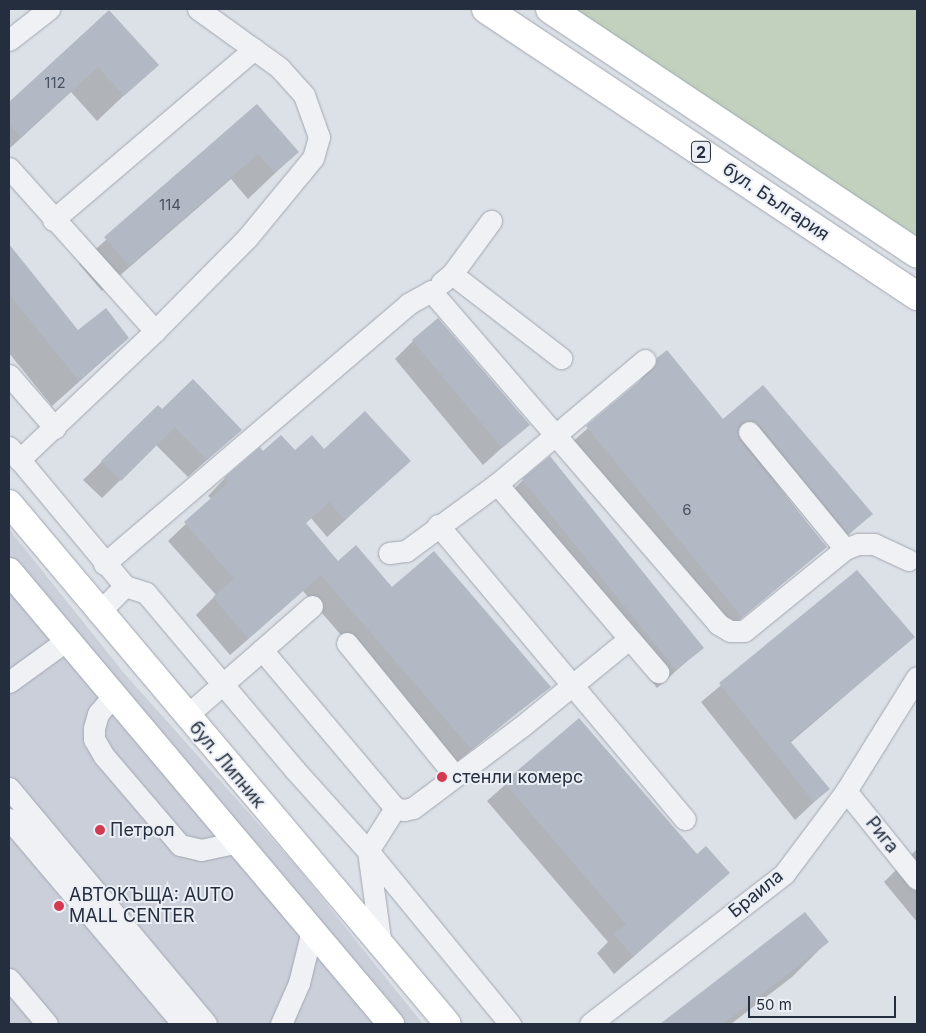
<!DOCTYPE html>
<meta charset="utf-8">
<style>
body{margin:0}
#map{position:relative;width:926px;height:1033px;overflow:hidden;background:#dce0e7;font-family:Inter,sans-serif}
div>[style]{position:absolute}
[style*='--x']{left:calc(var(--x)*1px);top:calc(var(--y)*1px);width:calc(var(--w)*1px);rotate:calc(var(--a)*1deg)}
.built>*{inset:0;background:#cacfd9}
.green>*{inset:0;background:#c2d1bd}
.shadow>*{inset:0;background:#0003}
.building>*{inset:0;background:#b3b9c4}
.roads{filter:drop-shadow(0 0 1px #a1a7b1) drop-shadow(0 0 1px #a1a7b1)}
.minor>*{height:21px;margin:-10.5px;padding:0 10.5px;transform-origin:10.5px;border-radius:10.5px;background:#eff1f5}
.major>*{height:26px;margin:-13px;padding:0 13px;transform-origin:13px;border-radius:13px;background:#fff}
.highway>*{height:28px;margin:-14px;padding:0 14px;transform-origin:14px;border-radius:14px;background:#fff}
.dots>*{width:14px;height:14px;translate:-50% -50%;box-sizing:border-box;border:2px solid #ebeff5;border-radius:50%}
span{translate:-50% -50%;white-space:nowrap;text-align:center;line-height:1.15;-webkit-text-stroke:4px #ebeff5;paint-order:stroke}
.number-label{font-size:15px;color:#485160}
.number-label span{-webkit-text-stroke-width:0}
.shield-label span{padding:1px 4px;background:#ebeff5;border:1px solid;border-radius:4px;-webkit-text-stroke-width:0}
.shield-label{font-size:16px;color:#252e3e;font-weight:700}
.street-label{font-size:18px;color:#252e3e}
.poi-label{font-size:18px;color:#252e3e}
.left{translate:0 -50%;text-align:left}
.frame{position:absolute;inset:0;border:10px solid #252e3e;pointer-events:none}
.scale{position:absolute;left:748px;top:996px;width:148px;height:22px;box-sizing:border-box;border:2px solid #252e3e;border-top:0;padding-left:6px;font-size:15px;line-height:18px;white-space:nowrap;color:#252e3e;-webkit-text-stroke:4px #ebeff5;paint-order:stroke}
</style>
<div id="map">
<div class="built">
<i style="clip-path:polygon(9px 529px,123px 672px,297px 867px,423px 1024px,9px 1024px)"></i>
</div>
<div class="green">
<i style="clip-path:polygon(570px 9px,917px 9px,917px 236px)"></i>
</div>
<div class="shadow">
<i style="clip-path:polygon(109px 12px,157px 64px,97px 121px,71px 92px,9px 149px,9px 103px)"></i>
<i style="clip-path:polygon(257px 106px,297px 152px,248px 199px,231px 179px,102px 291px,79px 264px)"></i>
<i style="clip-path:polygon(9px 246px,78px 332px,128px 338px,52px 406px,9px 353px)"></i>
<i style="clip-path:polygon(413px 341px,528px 424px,483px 465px,395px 359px)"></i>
<i style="clip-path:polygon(658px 359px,723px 420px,763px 387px,871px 514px,832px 550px,772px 478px,826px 547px,724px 633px,569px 445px,637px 384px)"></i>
<i style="clip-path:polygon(158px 407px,162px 411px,240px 430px,188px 477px,156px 445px,102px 498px,83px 480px)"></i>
<i style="clip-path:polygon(323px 450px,409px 461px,327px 537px,311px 518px,305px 524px,338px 563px,392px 589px,549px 687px,453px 765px,303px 591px,230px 655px,196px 615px,216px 595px,168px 541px,212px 499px,208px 496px,225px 478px,263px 453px)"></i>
<i style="clip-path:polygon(523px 480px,703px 647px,657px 688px,505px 498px)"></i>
<i style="clip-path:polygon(856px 572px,914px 637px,790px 743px,828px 789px,795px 820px,701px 702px)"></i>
<i style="clip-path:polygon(579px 719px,696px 856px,728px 873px,614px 974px,597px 953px,608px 942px,487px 801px)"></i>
<i style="clip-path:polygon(917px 849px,917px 922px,884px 882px)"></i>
<i style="clip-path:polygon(805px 914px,827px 942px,792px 977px,731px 1024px,662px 1024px)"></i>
</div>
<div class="building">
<i style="clip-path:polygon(109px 10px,159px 65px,124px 96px,98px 67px,21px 137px,9px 124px,9px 102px)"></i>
<i style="clip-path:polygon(257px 104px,299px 152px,275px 173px,258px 154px,129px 266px,104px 237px)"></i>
<i style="clip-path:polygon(9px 244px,78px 330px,106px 308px,129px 338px,79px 381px,9px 294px)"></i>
<i style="clip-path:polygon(438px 318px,530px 425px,502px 448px,412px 340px)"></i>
<i style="clip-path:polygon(667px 350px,723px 419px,763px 385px,873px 514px,849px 534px,759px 424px,753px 420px,741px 422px,737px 428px,739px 440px,827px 547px,742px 617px,586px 426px,653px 370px,657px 358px)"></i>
<i style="clip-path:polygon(193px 379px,242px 430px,207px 460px,175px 427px,121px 481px,101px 461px,158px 405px,162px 409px)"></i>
<i style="clip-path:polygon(365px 411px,411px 461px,345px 520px,329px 502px,306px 523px,338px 561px,356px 545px,392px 587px,434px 551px,551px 687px,471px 749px,321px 575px,248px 639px,213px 597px,234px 579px,184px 522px,229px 482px,224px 478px,260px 447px,263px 451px,281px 435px,295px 450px,312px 435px,324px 449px)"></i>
<i style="clip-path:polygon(550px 456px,704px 648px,676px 670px,522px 479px)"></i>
<i style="clip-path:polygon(857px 570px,915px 637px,790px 741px,830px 789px,814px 802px,719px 683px)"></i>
<i style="clip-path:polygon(579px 718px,697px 854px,706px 846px,730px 873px,633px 956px,614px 934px,626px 924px,504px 782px)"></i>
<i style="clip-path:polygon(805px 912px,829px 942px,723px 1024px,660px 1024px)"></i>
</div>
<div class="roads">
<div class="minor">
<i style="--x:9;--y:40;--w:51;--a:-37.8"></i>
<i style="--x:9;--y:168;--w:219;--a:48.1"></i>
<i style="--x:53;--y:220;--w:264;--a:-40.4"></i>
<i style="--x:452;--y:274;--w:138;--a:37.6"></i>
<i style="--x:441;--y:283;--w:14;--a:-39"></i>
<i style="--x:452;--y:274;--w:66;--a:-53.7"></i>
<i style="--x:9;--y:375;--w:70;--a:49"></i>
<i style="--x:749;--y:432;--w:151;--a:50.6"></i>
<i style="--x:9;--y:447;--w:181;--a:50.2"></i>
<i style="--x:125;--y:586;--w:22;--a:18"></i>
<i style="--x:146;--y:593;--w:231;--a:49.9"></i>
<i style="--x:295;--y:770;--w:109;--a:48"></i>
<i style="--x:368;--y:851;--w:224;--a:50.6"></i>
<i style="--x:19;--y:460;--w:187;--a:-43.5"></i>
<i style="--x:155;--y:331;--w:131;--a:-45.3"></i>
<i style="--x:247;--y:238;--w:104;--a:-50.5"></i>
<i style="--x:313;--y:158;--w:22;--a:-74"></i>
<i style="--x:319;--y:137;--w:45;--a:-109.7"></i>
<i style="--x:304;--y:95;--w:36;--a:-132"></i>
<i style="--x:280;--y:68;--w:101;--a:-144.3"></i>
<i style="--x:497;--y:484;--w:248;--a:49.4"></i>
<i style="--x:438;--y:525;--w:384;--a:50"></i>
<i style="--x:389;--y:553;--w:17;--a:-7"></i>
<i style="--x:406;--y:551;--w:113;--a:-36.4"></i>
<i style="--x:497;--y:484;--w:193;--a:-40"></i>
<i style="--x:104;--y:564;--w:400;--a:-40.5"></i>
<i style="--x:408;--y:304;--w:26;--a:-29"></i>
<i style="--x:431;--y:291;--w:440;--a:49.2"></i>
<i style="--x:718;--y:624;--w:14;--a:30"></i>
<i style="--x:730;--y:631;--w:14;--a:0"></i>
<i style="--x:744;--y:631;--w:130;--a:-39.1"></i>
<i style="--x:845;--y:549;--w:14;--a:-21"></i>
<i style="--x:858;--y:544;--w:16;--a:0"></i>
<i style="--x:874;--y:544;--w:38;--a:25"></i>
<i style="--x:312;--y:606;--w:67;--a:138.7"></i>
<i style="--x:262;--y:650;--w:207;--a:49.9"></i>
<i style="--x:395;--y:808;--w:9;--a:13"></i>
<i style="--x:404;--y:810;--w:9;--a:-13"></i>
<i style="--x:413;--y:808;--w:135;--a:-36.9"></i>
<i style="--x:521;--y:727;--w:139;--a:-39.2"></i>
<i style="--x:98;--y:613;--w:38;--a:-45"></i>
<i style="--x:347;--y:643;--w:171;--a:50.9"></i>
<i style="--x:9;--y:682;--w:72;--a:-35.9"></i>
<i style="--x:113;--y:696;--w:23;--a:130"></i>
<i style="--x:98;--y:714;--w:15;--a:106"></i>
<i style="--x:94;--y:728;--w:11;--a:90"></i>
<i style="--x:94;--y:739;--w:20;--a:60"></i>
<i style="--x:104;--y:756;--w:117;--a:49.5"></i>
<i style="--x:180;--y:845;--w:22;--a:13"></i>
<i style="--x:201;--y:850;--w:39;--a:-12"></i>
<i style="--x:186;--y:716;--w:101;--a:-41"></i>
<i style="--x:9;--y:788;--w:307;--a:50.1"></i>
<i style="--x:846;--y:791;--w:113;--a:51.1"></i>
<i style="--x:9;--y:819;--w:269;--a:49.7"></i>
<i style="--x:381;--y:946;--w:96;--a:-97.8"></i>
<i style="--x:368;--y:851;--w:51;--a:-57.9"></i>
<i style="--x:9;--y:979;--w:59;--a:49.8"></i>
<i style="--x:281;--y:1024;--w:45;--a:-66.3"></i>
<i style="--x:299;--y:983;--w:55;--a:-76.2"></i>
<i style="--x:590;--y:1024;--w:245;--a:-37.7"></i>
<i style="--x:784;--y:874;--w:104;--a:-53.2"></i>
<i style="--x:846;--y:791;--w:134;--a:-58.1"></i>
</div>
<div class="major">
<i style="--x:9;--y:503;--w:681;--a:49.88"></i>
<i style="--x:9;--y:571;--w:593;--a:49.86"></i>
</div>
<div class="highway">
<i style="--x:486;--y:9;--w:518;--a:33.66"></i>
<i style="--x:550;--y:9;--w:441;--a:33.7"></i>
</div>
</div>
<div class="dots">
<i style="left:442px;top:777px;background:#d33a52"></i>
<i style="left:100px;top:830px;background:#d33a52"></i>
<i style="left:59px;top:906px;background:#d33a52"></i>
</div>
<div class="number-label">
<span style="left:55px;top:83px">112</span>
<span style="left:170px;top:205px">114</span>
<span style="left:687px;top:510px">6</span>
</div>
<div class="shield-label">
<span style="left:701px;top:152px">2</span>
</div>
<div class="street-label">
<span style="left:776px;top:202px;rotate:34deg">бул. България</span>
<span style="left:227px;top:765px;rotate:50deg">бул. Липник</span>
<span style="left:882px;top:835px;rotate:51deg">Рига</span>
<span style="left:756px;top:894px;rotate:-39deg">Браила</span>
</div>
<div class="poi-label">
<span class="left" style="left:452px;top:777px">стенли комерс</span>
<span class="left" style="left:110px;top:830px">Петрол</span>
<span class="left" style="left:69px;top:906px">АВТОКЪЩА: AUTO<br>MALL CENTER</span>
</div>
<div class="frame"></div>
<div class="scale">50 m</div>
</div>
